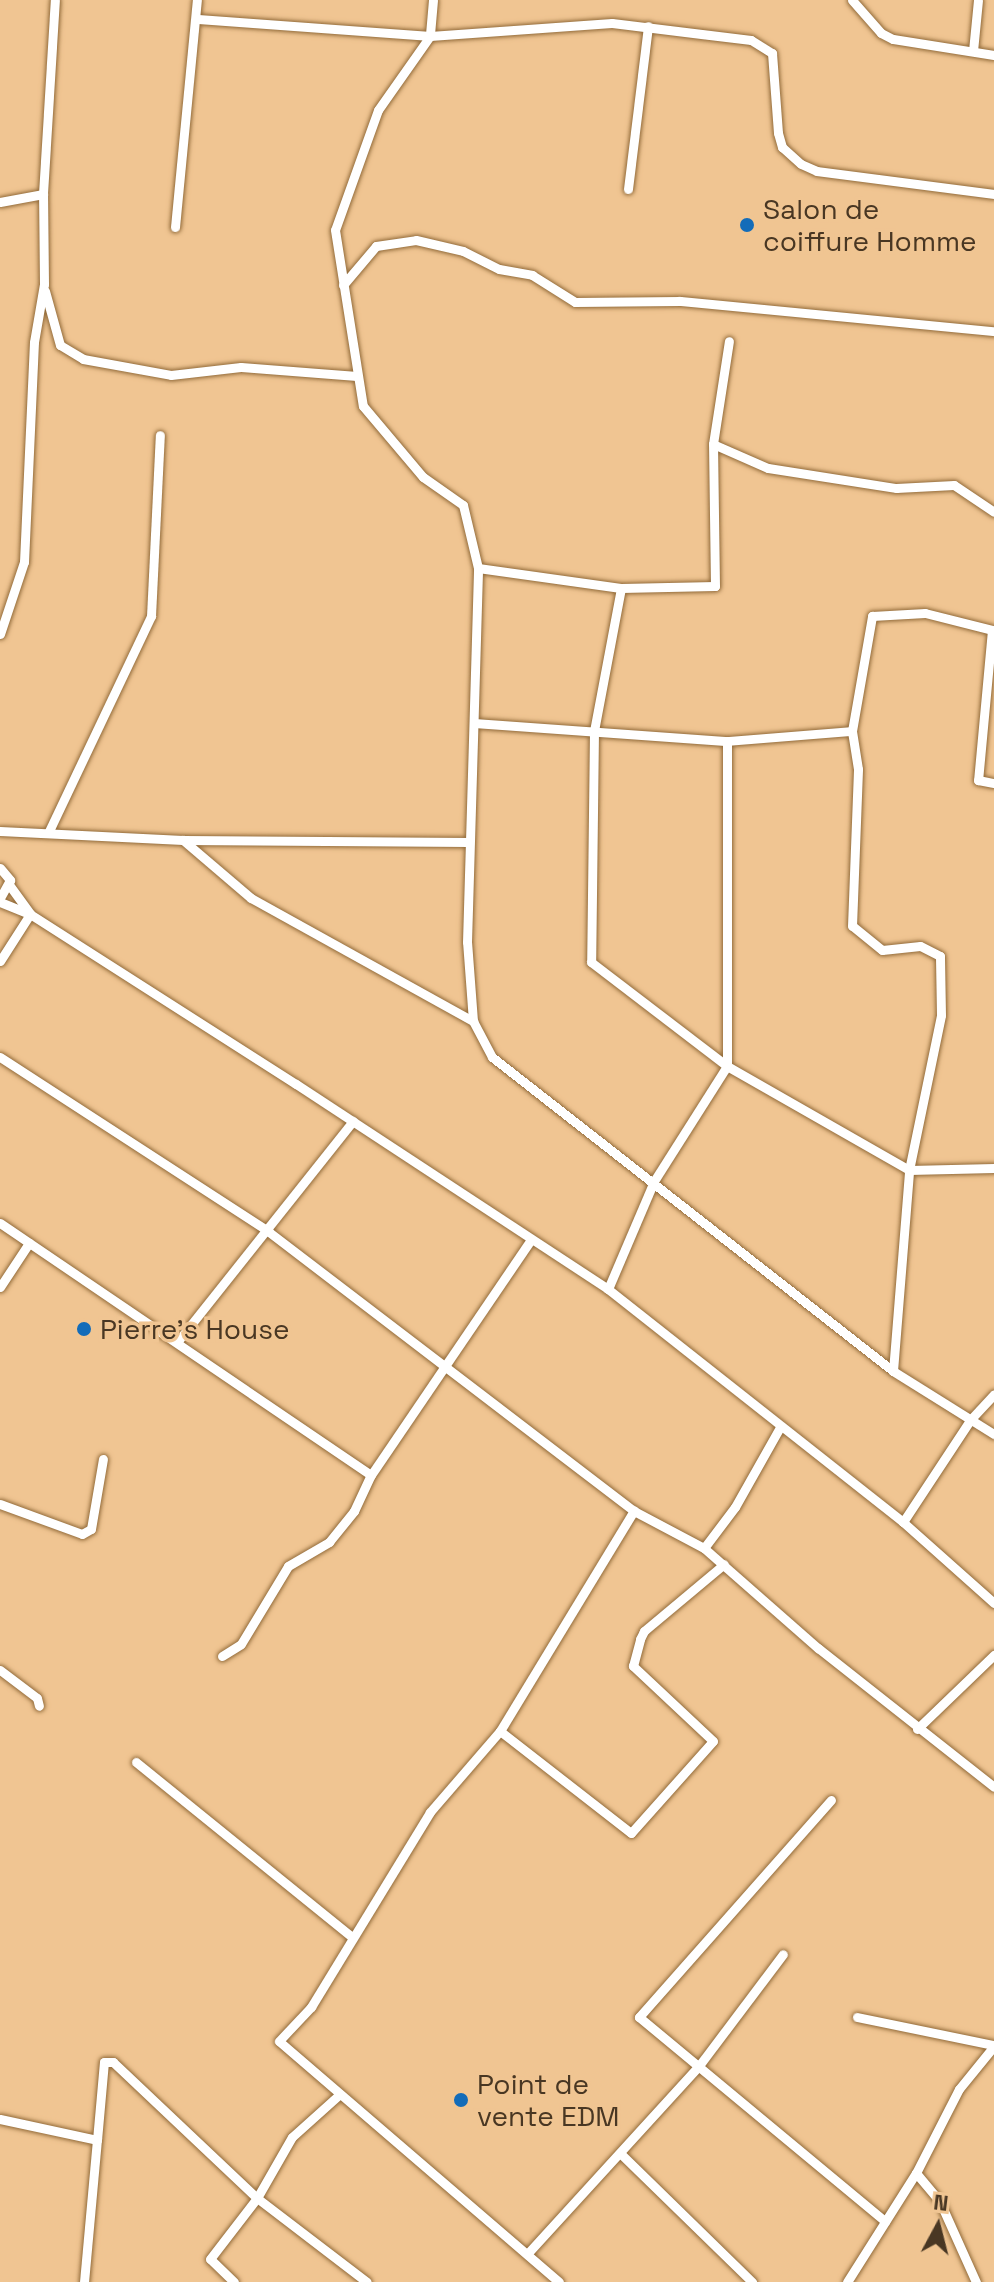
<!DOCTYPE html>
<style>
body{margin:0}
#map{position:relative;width:994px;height:2282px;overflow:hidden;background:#f0c592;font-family:"Space Grotesk",sans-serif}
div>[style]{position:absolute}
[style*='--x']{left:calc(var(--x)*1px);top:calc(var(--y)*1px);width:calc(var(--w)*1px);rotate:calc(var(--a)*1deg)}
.roads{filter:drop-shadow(0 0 2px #926b3a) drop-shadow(0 0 2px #926b3a)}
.minor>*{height:9px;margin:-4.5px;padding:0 4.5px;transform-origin:4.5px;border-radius:4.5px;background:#fff}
.dots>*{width:22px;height:22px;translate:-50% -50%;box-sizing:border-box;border:4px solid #f0c592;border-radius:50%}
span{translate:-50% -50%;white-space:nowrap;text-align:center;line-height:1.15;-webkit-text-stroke:7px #f0c592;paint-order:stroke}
.poi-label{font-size:28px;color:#493723}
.left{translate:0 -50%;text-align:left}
.north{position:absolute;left:898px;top:2186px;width:80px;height:80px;-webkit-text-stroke:6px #f0c592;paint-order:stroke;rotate:7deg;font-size:22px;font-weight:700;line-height:32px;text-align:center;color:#493723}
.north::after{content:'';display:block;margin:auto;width:28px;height:36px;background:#493723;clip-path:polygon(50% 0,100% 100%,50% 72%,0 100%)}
</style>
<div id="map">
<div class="roads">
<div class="minor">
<i style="--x:433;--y:0;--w:36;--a:95"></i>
<i style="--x:430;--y:36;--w:90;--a:125.1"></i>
<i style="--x:378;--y:110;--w:127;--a:109.7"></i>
<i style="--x:335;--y:230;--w:178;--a:81"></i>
<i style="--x:363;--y:406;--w:93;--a:49.8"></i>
<i style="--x:423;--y:477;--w:49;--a:35"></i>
<i style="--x:463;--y:505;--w:65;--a:76.6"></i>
<i style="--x:478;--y:568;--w:144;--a:8"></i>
<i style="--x:621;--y:588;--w:94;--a:-1.2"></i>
<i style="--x:715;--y:586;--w:142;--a:-90.8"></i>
<i style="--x:713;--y:444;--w:104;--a:-81.2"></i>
<i style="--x:852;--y:0;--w:44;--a:48.7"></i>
<i style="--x:881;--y:33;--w:13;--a:27"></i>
<i style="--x:893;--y:39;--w:102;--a:9"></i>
<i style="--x:198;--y:19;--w:233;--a:4.2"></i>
<i style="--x:430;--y:36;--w:182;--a:-4.1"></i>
<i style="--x:612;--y:23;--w:140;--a:7"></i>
<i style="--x:751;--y:40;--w:25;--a:32"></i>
<i style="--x:772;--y:53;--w:80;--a:85.7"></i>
<i style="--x:778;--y:133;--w:15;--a:74"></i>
<i style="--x:782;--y:147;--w:25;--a:42"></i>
<i style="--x:801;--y:164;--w:17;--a:24"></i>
<i style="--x:817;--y:171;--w:178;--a:7.4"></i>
<i style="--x:973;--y:51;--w:51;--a:-84.4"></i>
<i style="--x:628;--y:189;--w:164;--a:-83"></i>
<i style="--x:0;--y:202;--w:44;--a:-10.5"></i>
<i style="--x:175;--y:227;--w:228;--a:-84.5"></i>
<i style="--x:343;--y:285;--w:51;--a:-49.8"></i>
<i style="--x:376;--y:246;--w:40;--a:-8.5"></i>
<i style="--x:416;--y:240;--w:48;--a:13.2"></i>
<i style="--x:463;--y:251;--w:40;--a:26.6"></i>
<i style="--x:499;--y:269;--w:34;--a:10"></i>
<i style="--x:532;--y:275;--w:51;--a:32.1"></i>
<i style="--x:575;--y:302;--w:105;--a:-0.5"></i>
<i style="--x:680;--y:301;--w:315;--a:5.5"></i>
<i style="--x:45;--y:291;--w:56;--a:74.5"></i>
<i style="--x:60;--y:345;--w:27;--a:31"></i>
<i style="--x:83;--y:359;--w:89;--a:10.3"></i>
<i style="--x:171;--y:375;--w:70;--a:-6.5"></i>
<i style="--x:241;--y:367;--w:116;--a:4.4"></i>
<i style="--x:713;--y:444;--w:60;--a:23.6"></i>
<i style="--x:768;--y:468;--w:130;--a:8.9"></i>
<i style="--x:896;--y:488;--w:58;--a:-3"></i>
<i style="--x:954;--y:485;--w:48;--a:34"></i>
<i style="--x:621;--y:588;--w:146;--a:100.7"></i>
<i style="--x:594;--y:731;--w:231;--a:90.7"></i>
<i style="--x:591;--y:962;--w:171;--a:37.4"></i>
<i style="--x:727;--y:1066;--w:210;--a:29.7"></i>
<i style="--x:909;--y:1170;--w:85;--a:-1.3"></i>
<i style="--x:0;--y:634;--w:76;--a:-71.6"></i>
<i style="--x:24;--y:562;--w:220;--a:-87.4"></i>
<i style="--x:34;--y:342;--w:59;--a:-80.2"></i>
<i style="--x:44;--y:284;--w:90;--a:-90.6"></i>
<i style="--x:43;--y:194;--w:194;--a:-86.5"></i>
<i style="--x:475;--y:723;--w:253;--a:4.1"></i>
<i style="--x:0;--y:831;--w:183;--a:2.8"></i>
<i style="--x:183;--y:840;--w:286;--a:0.4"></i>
<i style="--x:49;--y:831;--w:238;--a:-64.6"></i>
<i style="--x:151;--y:616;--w:181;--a:-87.2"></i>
<i style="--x:183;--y:840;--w:89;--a:40.5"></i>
<i style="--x:251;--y:898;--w:254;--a:29"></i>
<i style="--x:473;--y:1021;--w:41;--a:62.2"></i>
<i style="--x:492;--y:1057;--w:509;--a:38.06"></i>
<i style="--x:893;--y:1371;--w:119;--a:32"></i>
<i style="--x:0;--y:868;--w:16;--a:50"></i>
<i style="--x:10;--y:880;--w:21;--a:119"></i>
<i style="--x:10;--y:886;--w:34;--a:54"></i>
<i style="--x:0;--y:902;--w:32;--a:22"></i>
<i style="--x:30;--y:914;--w:316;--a:32.6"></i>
<i style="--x:296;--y:1084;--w:373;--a:33.3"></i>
<i style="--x:608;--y:1289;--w:376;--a:38.3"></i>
<i style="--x:903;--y:1522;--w:122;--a:41.7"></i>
<i style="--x:0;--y:961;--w:56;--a:-57.4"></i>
<i style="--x:473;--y:1021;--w:79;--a:-94.3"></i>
<i style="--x:467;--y:942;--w:374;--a:-88.3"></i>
<i style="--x:0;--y:1057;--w:321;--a:33"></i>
<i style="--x:269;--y:1232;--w:459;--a:37.4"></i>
<i style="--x:634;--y:1511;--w:79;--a:27.9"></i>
<i style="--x:704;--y:1548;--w:51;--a:-52.9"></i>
<i style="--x:735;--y:1507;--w:92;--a:-60.6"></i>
<i style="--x:0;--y:1223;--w:448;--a:34.2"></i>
<i style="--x:0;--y:1287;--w:53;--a:-56.6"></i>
<i style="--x:608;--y:1289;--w:117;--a:-66.9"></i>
<i style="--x:654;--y:1181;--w:136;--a:-57.6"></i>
<i style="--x:727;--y:1066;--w:325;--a:-90"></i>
<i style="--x:727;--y:741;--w:125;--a:-4.6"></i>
<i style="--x:178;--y:1341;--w:281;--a:-51.5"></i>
<i style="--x:893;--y:1371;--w:202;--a:-85.4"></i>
<i style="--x:909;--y:1170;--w:158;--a:-78.3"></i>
<i style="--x:941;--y:1015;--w:59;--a:-91"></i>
<i style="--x:940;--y:956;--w:22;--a:-153"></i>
<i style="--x:920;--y:946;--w:38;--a:174"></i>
<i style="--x:882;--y:950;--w:38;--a:-141"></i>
<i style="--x:852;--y:926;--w:157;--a:-87.8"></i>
<i style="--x:858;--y:769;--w:38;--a:-99"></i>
<i style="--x:852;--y:731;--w:117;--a:-80.1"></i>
<i style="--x:872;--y:616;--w:53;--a:-3.2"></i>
<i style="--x:925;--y:613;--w:69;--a:14.2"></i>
<i style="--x:992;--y:630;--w:151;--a:95.3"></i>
<i style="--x:978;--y:780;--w:16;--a:11"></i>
<i style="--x:0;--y:1504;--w:87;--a:20.1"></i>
<i style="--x:82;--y:1534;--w:10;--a:-29"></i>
<i style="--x:91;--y:1529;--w:71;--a:-80.3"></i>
<i style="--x:903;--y:1522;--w:123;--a:-56.6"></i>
<i style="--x:971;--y:1419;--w:34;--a:-47"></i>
<i style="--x:704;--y:1548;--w:152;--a:41.3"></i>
<i style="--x:818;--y:1648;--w:224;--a:38.3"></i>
<i style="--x:222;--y:1656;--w:22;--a:-32"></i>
<i style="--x:241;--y:1644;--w:91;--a:-58.9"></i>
<i style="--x:288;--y:1566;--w:48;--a:-30.3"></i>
<i style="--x:329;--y:1542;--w:40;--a:-51"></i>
<i style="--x:354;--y:1511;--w:40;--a:-65"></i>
<i style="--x:371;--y:1475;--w:284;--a:-55.8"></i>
<i style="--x:0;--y:1670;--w:46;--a:37.1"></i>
<i style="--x:37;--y:1698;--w:8;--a:76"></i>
<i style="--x:917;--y:1729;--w:107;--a:-43.9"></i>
<i style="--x:500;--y:1731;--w:166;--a:37.9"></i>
<i style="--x:631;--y:1833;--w:123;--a:-48.3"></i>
<i style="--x:713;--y:1741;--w:110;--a:-136.8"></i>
<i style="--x:633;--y:1666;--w:28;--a:-75"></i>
<i style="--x:640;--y:1639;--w:9;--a:-63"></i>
<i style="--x:644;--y:1631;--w:104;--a:-39.9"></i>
<i style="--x:136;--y:1762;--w:275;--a:39"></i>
<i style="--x:831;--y:1800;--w:290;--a:131.5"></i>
<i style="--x:639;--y:2017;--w:320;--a:39.7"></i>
<i style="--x:857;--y:2017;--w:140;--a:11.6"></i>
<i style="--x:0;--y:2119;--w:99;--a:12.2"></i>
<i style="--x:97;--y:2140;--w:78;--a:-84.9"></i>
<i style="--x:104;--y:2062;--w:9;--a:0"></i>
<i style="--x:113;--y:2062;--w:198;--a:43.4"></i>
<i style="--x:257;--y:2198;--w:138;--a:37.4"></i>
<i style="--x:622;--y:2155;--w:182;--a:44.3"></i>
<i style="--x:916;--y:2173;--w:38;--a:50"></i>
<i style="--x:940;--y:2202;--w:88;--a:65.8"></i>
<i style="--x:528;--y:2253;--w:252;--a:-47.6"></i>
<i style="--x:698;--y:2067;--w:141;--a:-53"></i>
<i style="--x:84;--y:2282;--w:143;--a:-84.8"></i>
<i style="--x:234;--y:2282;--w:33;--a:-136"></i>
<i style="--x:210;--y:2259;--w:77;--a:-52.4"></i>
<i style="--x:257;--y:2198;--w:70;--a:-60.2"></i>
<i style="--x:292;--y:2137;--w:64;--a:-41.9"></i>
<i style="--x:559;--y:2282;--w:369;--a:-139.3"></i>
<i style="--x:279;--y:2041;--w:47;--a:-46.7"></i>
<i style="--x:311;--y:2007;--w:228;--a:-58.6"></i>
<i style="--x:430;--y:1812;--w:107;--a:-49.2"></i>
<i style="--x:500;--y:1731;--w:258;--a:-58.7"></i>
<i style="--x:847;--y:2282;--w:129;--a:-57.7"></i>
<i style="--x:916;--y:2173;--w:94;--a:-62.9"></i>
<i style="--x:959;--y:2089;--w:55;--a:-50.9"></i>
</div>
</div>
<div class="dots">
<i style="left:747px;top:225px;background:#136cb9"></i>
<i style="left:84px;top:1329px;background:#136cb9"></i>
<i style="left:461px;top:2100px;background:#136cb9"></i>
</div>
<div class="poi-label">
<span class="left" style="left:763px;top:225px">Salon de<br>coiffure Homme</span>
<span class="left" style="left:100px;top:1329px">Pierre's House</span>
<span class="left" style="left:477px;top:2100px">Point de<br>vente EDM</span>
</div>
<div class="north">N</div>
</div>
